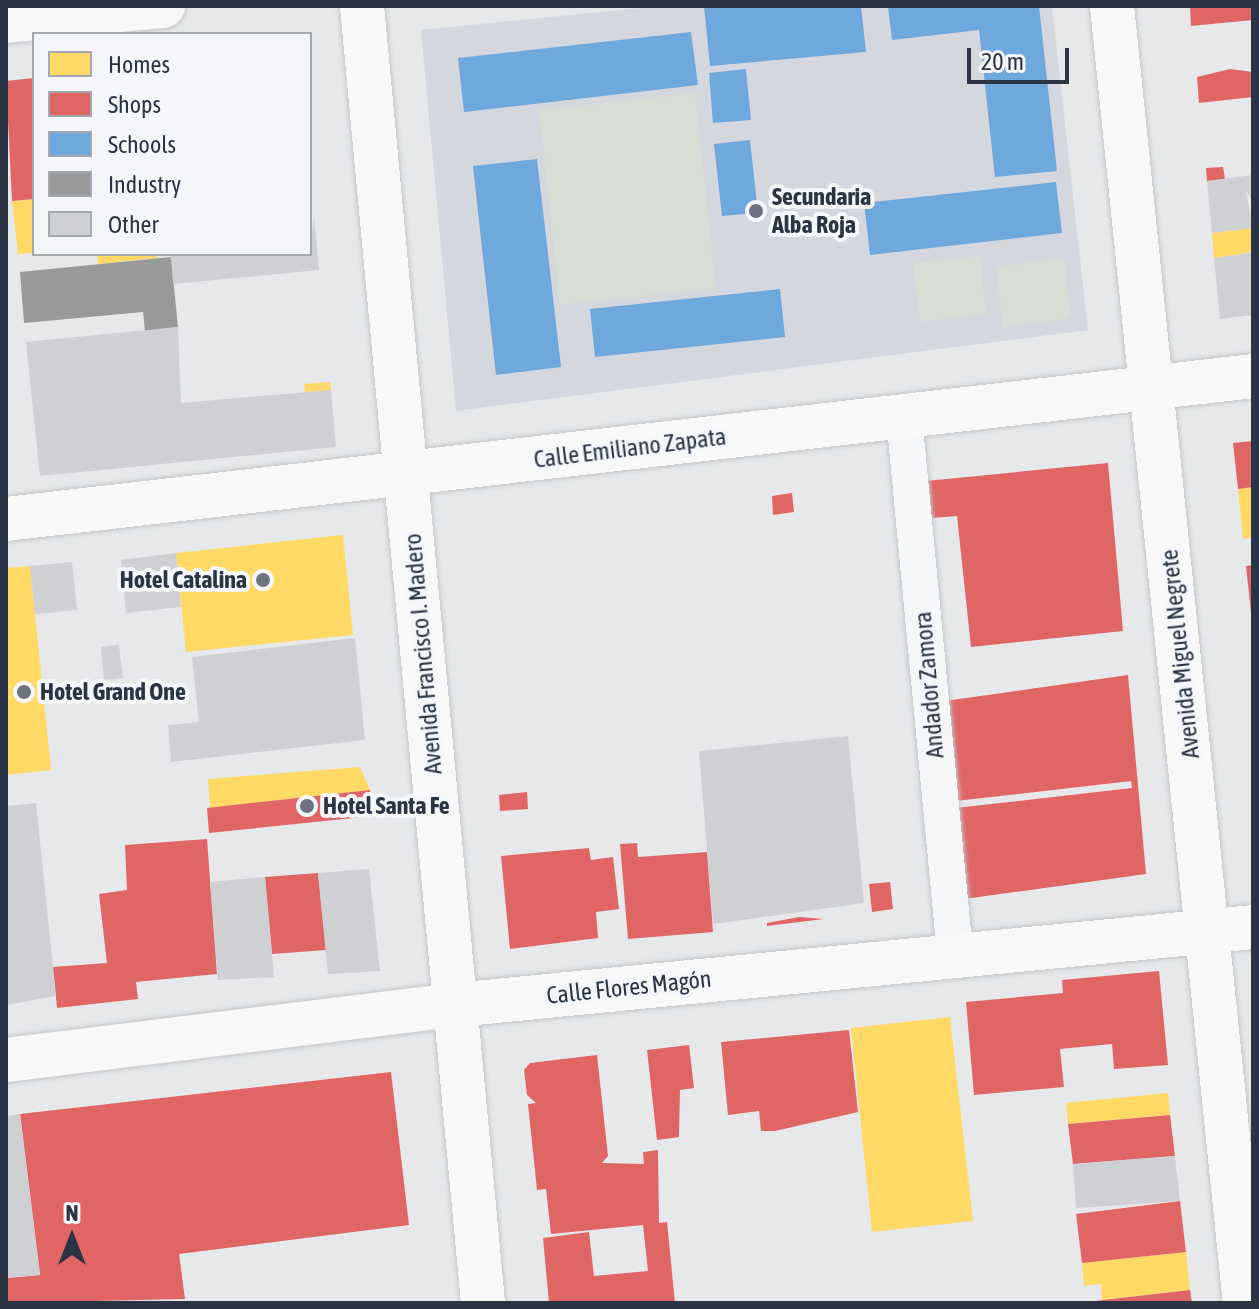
<!DOCTYPE html>
<meta charset="utf-8">
<style>
body{margin:0}
#map{position:relative;width:1259px;height:1309px;overflow:hidden;background:#e6e8ea;font-family:"Asap Condensed",sans-serif}
div>[style]{position:absolute}
[style*='--x']{left:calc(var(--x)*1px);top:calc(var(--y)*1px);width:calc(var(--w)*1px);rotate:calc(var(--a)*1deg)}
.built>*{inset:0;background:#d4d7dd}
.green>*{inset:0;background:#d6ded6}
.homes>*{inset:0;background:#ffd966}
.shops>*{inset:0;background:#e06666}
.schools>*{inset:0;background:#6fa8dc}
.industry>*{inset:0;background:#999}
.building>*{inset:0;background:#ced0d3}
.roads{filter:drop-shadow(0 0 2px #c4c6c8) drop-shadow(0 0 2px #c4c6c8)}
.street>*{height:36px;margin:-18px;padding:0 18px;transform-origin:18px;border-radius:18px;background:#f5f6f7}
.secondary>*{height:44px;margin:-22px;padding:0 22px;transform-origin:22px;border-radius:22px;background:#f8f8f8}
.primary>*{height:44px;margin:-22px;padding:0 22px;transform-origin:22px;border-radius:22px;background:#f8f8f8}
.dots>*{width:22px;height:22px;translate:-50% -50%;box-sizing:border-box;border:4px solid #f4f6f9;border-radius:50%}
span{translate:-50% -50%;white-space:nowrap;text-align:center;line-height:1.15;-webkit-text-stroke:8px #f4f6f9;paint-order:stroke}
.poi-label{font-size:24px;color:#2b3445;font-weight:700}
.left{translate:0 -50%;text-align:left}
.right{translate:-100% -50%;text-align:right}
.street-label{font-size:24px;color:#2b3445}
.frame{position:absolute;inset:0;border:8px solid #2b3445;pointer-events:none}
.legend{position:absolute;left:32px;top:32px;width:280px;height:224px;box-sizing:border-box;background:#f4f6f9;border:2px solid #a4a8b1;margin:0;padding:10px 14px;list-style:none;font-size:24px;color:#2b3445}
.legend li{display:flex;align-items:center;gap:16px;height:40px}
.legend b{width:40px;border:2px solid #a4a8b1}
.north{position:absolute;left:32px;top:1197px;width:80px;height:80px;-webkit-text-stroke:6px #f4f6f9;paint-order:stroke;rotate:0deg;font-size:22px;font-weight:700;line-height:32px;text-align:center;color:#2b3445}
.north::after{content:'';display:block;margin:auto;width:28px;height:36px;background:#2b3445;clip-path:polygon(50% 0,100% 100%,50% 72%,0 100%)}
.scale{position:absolute;left:967px;top:48px;width:102px;height:36px;box-sizing:border-box;border:4px solid #2b3445;border-top:0;padding-left:10px;font-size:24px;line-height:28px;white-space:nowrap;color:#2b3445;-webkit-text-stroke:6px #f4f6f9;paint-order:stroke}
</style>
<div id="map">
<div class="built">
<i style="clip-path:polygon(660px 6px,1052px 6px,1088px 330px,456px 411px,421px 30px)"></i>
</div>
<div class="green">
<i style="clip-path:polygon(695px 93px,716px 288px,560px 305px,539px 110px)"></i>
<i style="clip-path:polygon(980px 256px,986px 314px,920px 322px,913px 263px)"></i>
<i style="clip-path:polygon(1064px 258px,1071px 318px,1003px 327px,996px 267px)"></i>
</div>
<div class="homes">
<i style="clip-path:polygon(34px 199px,34px 253px,18px 254px,12px 201px)"></i>
<i style="clip-path:polygon(1253px 228px,1253px 252px,1214px 258px,1212px 233px)"></i>
<i style="clip-path:polygon(97px 254px,156px 254px,157px 258px,98px 264px)"></i>
<i style="clip-path:polygon(330px 382px,331px 390px,305px 392px,304px 384px)"></i>
<i style="clip-path:polygon(1253px 487px,1253px 537px,1243px 539px,1238px 489px)"></i>
<i style="clip-path:polygon(343px 535px,353px 635px,186px 652px,176px 553px)"></i>
<i style="clip-path:polygon(30px 566px,51px 770px,6px 775px,6px 568px)"></i>
<i style="clip-path:polygon(360px 767px,370px 790px,210px 808px,208px 779px)"></i>
<i style="clip-path:polygon(950px 1017px,973px 1221px,872px 1232px,851px 1028px)"></i>
<i style="clip-path:polygon(1168px 1093px,1170px 1115px,1068px 1124px,1066px 1103px)"></i>
<i style="clip-path:polygon(1186px 1252px,1190px 1290px,1102px 1300px,1101px 1284px,1084px 1286px,1082px 1263px)"></i>
</div>
<div class="shops">
<i style="clip-path:polygon(1190px 6px,1253px 6px,1253px 20px,1191px 26px)"></i>
<i style="clip-path:polygon(1230px 69px,1253px 72px,1253px 97px,1199px 103px,1197px 77px)"></i>
<i style="clip-path:polygon(34px 78px,34px 199px,12px 201px,6px 81px)"></i>
<i style="clip-path:polygon(1223px 167px,1225px 179px,1207px 181px,1206px 168px)"></i>
<i style="clip-path:polygon(1253px 441px,1253px 487px,1238px 489px,1233px 443px)"></i>
<i style="clip-path:polygon(1108px 463px,1123px 631px,971px 647px,957px 516px,920px 519px,916px 482px)"></i>
<i style="clip-path:polygon(792px 493px,794px 512px,773px 515px,772px 496px)"></i>
<i style="clip-path:polygon(1253px 565px,1253px 613px,1251px 613px,1246px 566px)"></i>
<i style="clip-path:polygon(1128px 675px,1146px 874px,957px 900px,947px 809px,1132px 788px,1131px 781px,956px 801px,945px 701px)"></i>
<i style="clip-path:polygon(370px 790px,373px 816px,209px 833px,207px 808px)"></i>
<i style="clip-path:polygon(527px 792px,528px 809px,500px 811px,499px 795px)"></i>
<i style="clip-path:polygon(207px 839px,217px 974px,136px 982px,138px 999px,57px 1008px,53px 967px,107px 963px,99px 894px,127px 890px,125px 845px)"></i>
<i style="clip-path:polygon(637px 843px,638px 857px,707px 852px,713px 932px,628px 939px,620px 844px)"></i>
<i style="clip-path:polygon(589px 848px,591px 860px,613px 857px,619px 909px,596px 912px,598px 938px,510px 949px,501px 856px)"></i>
<i style="clip-path:polygon(318px 873px,326px 950px,272px 954px,265px 877px)"></i>
<i style="clip-path:polygon(890px 882px,893px 909px,872px 912px,869px 884px)"></i>
<i style="clip-path:polygon(799px 917px,824px 919px,767px 926px,767px 923px)"></i>
<i style="clip-path:polygon(1159px 971px,1168px 1065px,1114px 1069px,1112px 1044px,1060px 1049px,1064px 1087px,974px 1095px,966px 1002px,1063px 993px,1062px 980px)"></i>
<i style="clip-path:polygon(849px 1030px,858px 1112px,775px 1131px,761px 1131px,759px 1111px,728px 1115px,721px 1042px)"></i>
<i style="clip-path:polygon(689px 1045px,694px 1088px,680px 1090px,679px 1137px,657px 1140px,647px 1050px)"></i>
<i style="clip-path:polygon(597px 1055px,608px 1156px,602px 1163px,644px 1164px,643px 1152px,658px 1150px,659px 1223px,667px 1222px,675px 1303px,549px 1303px,543px 1238px,589px 1232px,594px 1276px,648px 1271px,643px 1225px,551px 1234px,546px 1189px,537px 1190px,528px 1104px,536px 1103px,527px 1095px,524px 1070px,530px 1063px)"></i>
<i style="clip-path:polygon(391px 1072px,409px 1225px,179px 1254px,185px 1299px,6px 1303px,6px 1278px,40px 1275px,20px 1114px)"></i>
<i style="clip-path:polygon(1170px 1115px,1175px 1156px,1073px 1164px,1068px 1124px)"></i>
<i style="clip-path:polygon(1180px 1201px,1186px 1252px,1082px 1263px,1076px 1214px)"></i>
<i style="clip-path:polygon(1190px 1290px,1192px 1303px,1094px 1303px,1094px 1301px)"></i>
</div>
<div class="schools">
<i style="clip-path:polygon(704px 6px,861px 6px,866px 52px,710px 66px)"></i>
<i style="clip-path:polygon(888px 6px,1039px 6px,1057px 171px,995px 177px,979px 30px,892px 40px)"></i>
<i style="clip-path:polygon(691px 32px,698px 85px,464px 112px,458px 58px)"></i>
<i style="clip-path:polygon(746px 69px,751px 120px,713px 123px,709px 73px)"></i>
<i style="clip-path:polygon(750px 140px,758px 213px,722px 216px,714px 144px)"></i>
<i style="clip-path:polygon(537px 159px,561px 367px,496px 375px,473px 166px)"></i>
<i style="clip-path:polygon(1056px 182px,1062px 233px,870px 255px,864px 203px)"></i>
<i style="clip-path:polygon(780px 289px,785px 337px,595px 357px,590px 309px)"></i>
</div>
<div class="industry">
<i style="clip-path:polygon(171px 257px,178px 327px,145px 331px,143px 312px,24px 323px,20px 272px)"></i>
</div>
<div class="building">
<i style="clip-path:polygon(1253px 175px,1253px 201px,1246px 191px,1253px 228px,1212px 233px,1207px 181px)"></i>
<i style="clip-path:polygon(314px 215px,319px 270px,173px 284px,171px 254px,310px 254px)"></i>
<i style="clip-path:polygon(1251px 253px,1253px 315px,1220px 319px,1214px 258px)"></i>
<i style="clip-path:polygon(178px 327px,181px 403px,331px 390px,336px 447px,40px 476px,26px 342px)"></i>
<i style="clip-path:polygon(176px 553px,181px 607px,126px 613px,121px 560px)"></i>
<i style="clip-path:polygon(72px 562px,77px 610px,35px 614px,30px 566px)"></i>
<i style="clip-path:polygon(355px 638px,365px 740px,171px 762px,168px 725px,199px 722px,192px 657px)"></i>
<i style="clip-path:polygon(119px 645px,123px 678px,104px 680px,101px 647px)"></i>
<i style="clip-path:polygon(848px 736px,864px 903px,713px 924px,699px 751px)"></i>
<i style="clip-path:polygon(36px 803px,56px 996px,6px 1005px,6px 806px)"></i>
<i style="clip-path:polygon(369px 869px,380px 971px,328px 974px,318px 873px)"></i>
<i style="clip-path:polygon(265px 877px,274px 977px,218px 980px,210px 882px)"></i>
<i style="clip-path:polygon(20px 1114px,40px 1275px,6px 1278px,6px 1116px)"></i>
<i style="clip-path:polygon(1175px 1156px,1180px 1201px,1076px 1208px,1073px 1164px)"></i>
</div>
<div class="roads">
<div class="street">
<i style="--x:904;--y:416;--w:540;--a:84.58"></i>
</div>
<div class="secondary">
<i style="--x:1112;--y:6;--w:1304;--a:84.15"></i>
<i style="--x:6;--y:21;--w:158;--a:-5.5"></i>
<i style="--x:6;--y:519;--w:1255;--a:-6.54"></i>
<i style="--x:6;--y:1060;--w:452;--a:-7"></i>
<i style="--x:455;--y:1005;--w:802;--a:-5.58"></i>
</div>
<div class="primary">
<i style="--x:362;--y:6;--w:1303;--a:84.67"></i>
</div>
</div>
<div class="dots">
<i style="left:756px;top:211px;background:#6c737f"></i>
<i style="left:263px;top:580px;background:#6c737f"></i>
<i style="left:24px;top:692px;background:#6c737f"></i>
<i style="left:307px;top:806px;background:#6c737f"></i>
</div>
<div class="poi-label">
<span class="left" style="left:772px;top:211px">Secundaria<br>Alba Roja</span>
<span class="right" style="left:247px;top:580px">Hotel Catalina</span>
<span class="left" style="left:40px;top:692px">Hotel Grand One</span>
<span class="left" style="left:323px;top:806px">Hotel Santa Fe</span>
</div>
<div class="street-label">
<span style="left:630px;top:448px;rotate:-7deg">Calle Emiliano Zapata</span>
<span style="left:423px;top:654px;rotate:-95deg">Avenida Francisco I. Madero</span>
<span style="left:1180px;top:654px;rotate:-96deg">Avenida Miguel Negrete</span>
<span style="left:929px;top:685px;rotate:-95deg">Andador Zamora</span>
<span style="left:629px;top:987px;rotate:-6deg">Calle Flores Magón</span>
</div>
<div class="frame"></div>
<ul class="legend">
<li><b style="height:22px;background:#ffd966"></b>Homes</li>
<li><b style="height:22px;background:#e06666"></b>Shops</li>
<li><b style="height:22px;background:#6fa8dc"></b>Schools</li>
<li><b style="height:22px;background:#999"></b>Industry</li>
<li><b style="height:22px;background:#ced0d3"></b>Other</li>
</ul>
<div class="north">N</div>
<div class="scale">20 m</div>
</div>
